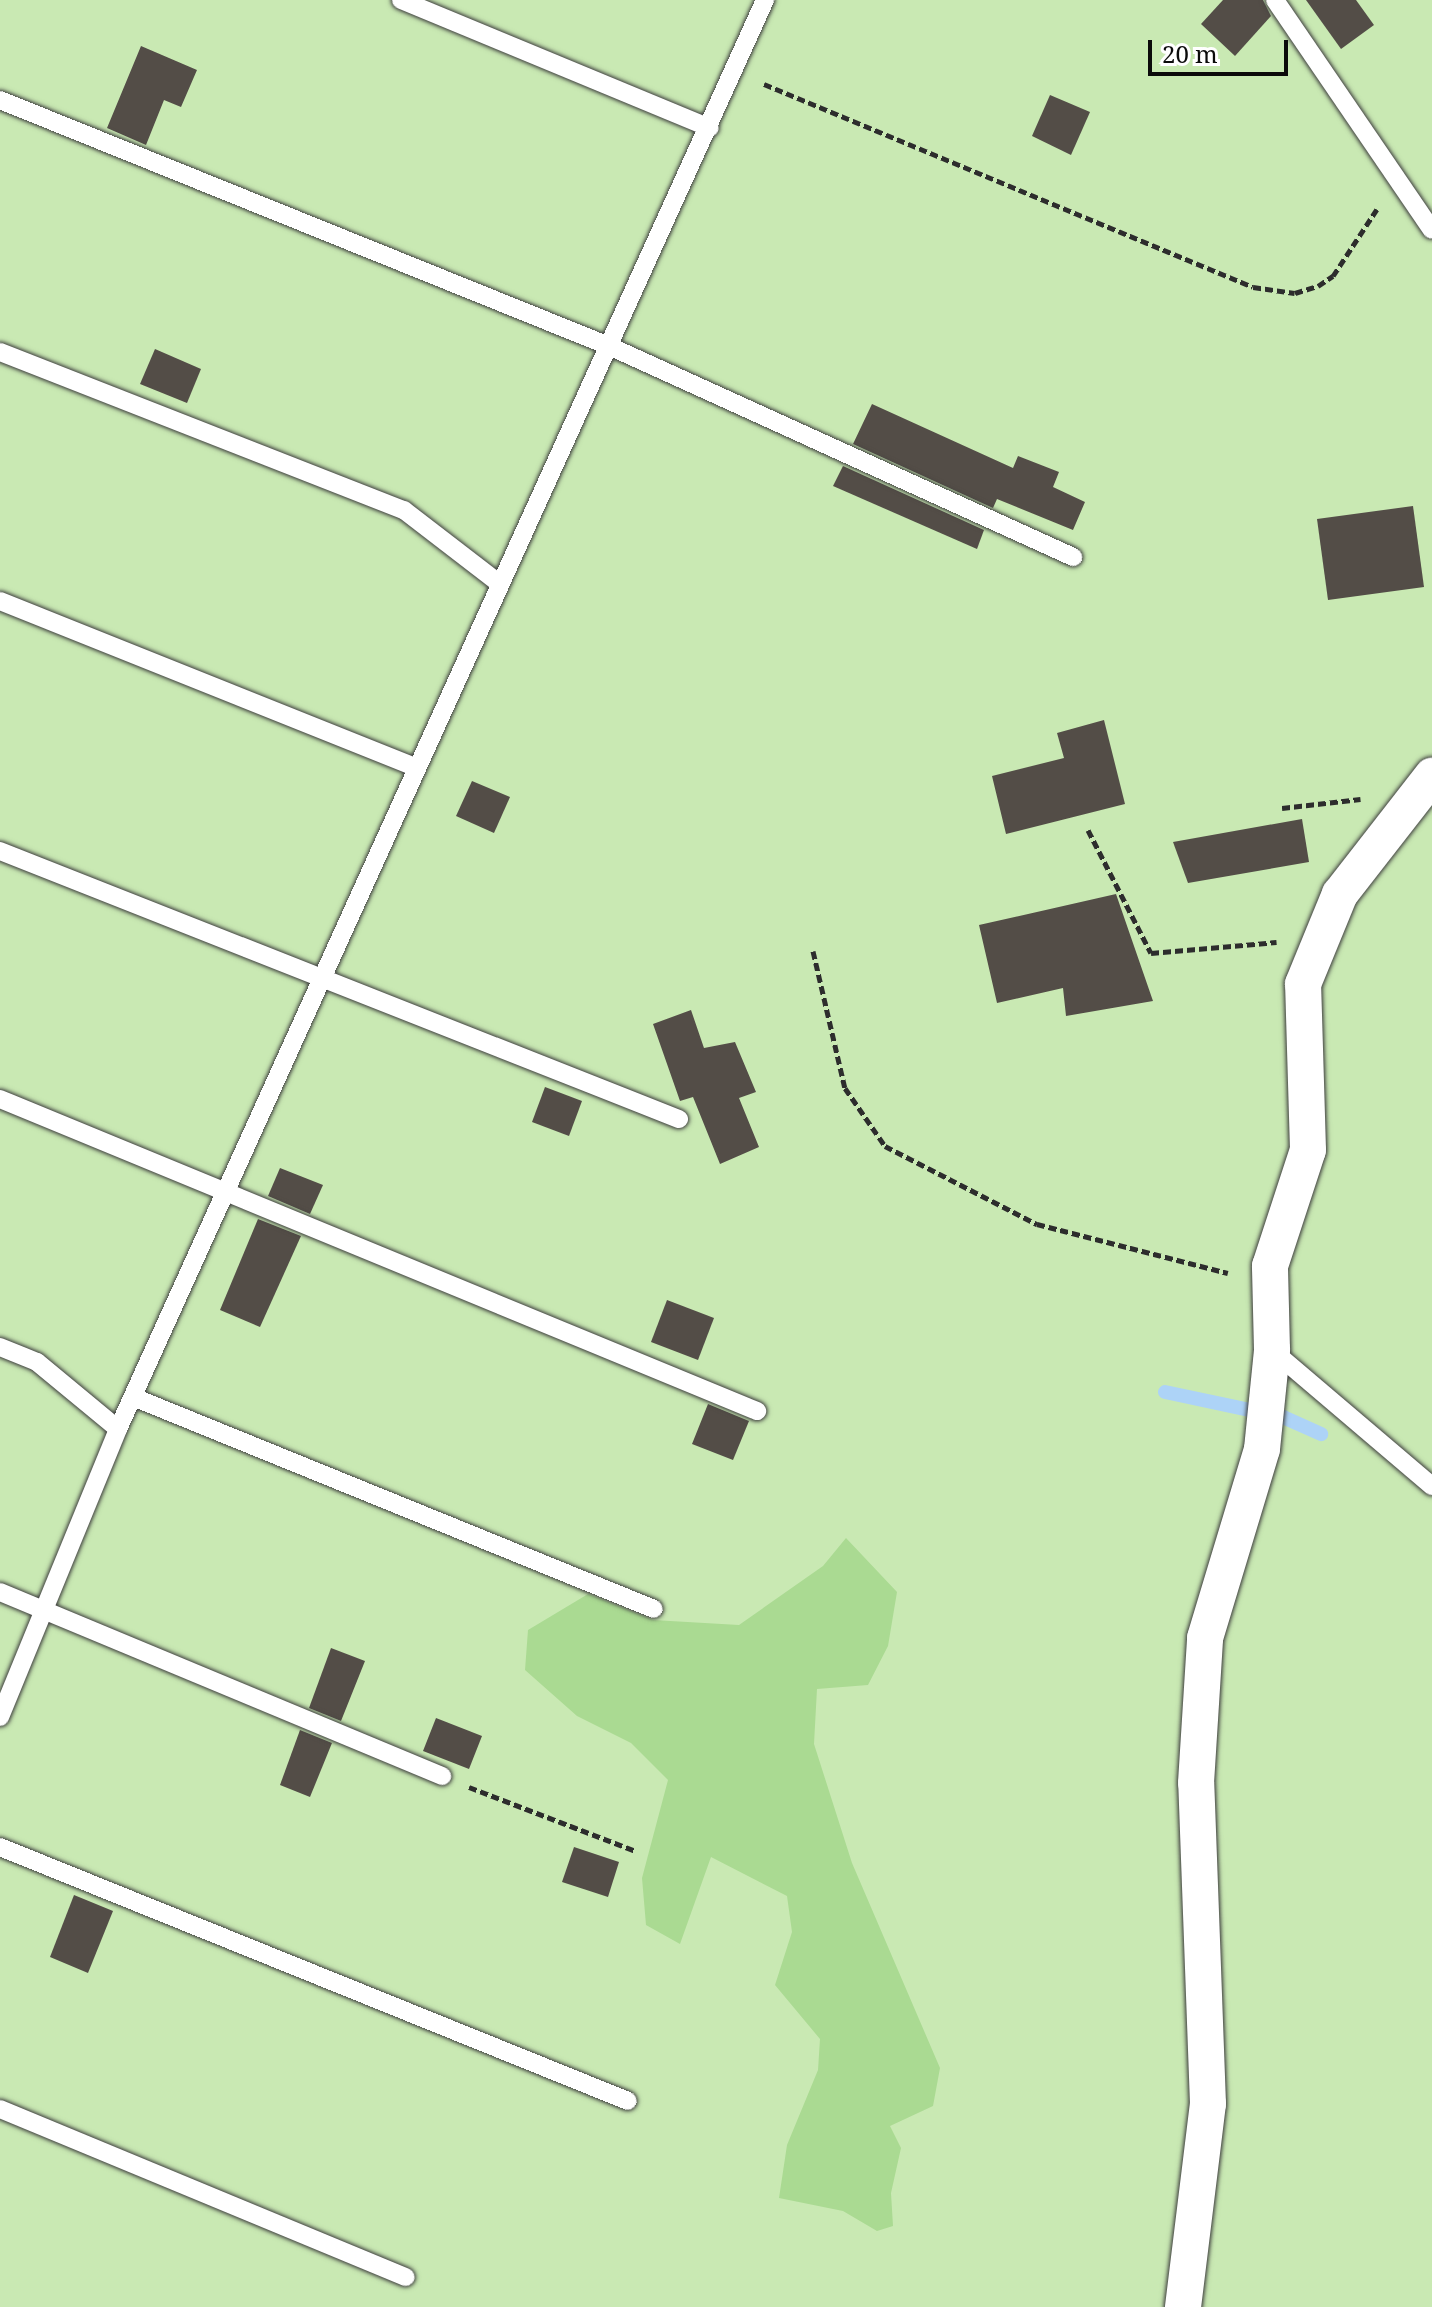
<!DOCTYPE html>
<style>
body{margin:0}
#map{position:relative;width:1432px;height:2307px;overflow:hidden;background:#fffde8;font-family:"Noto Serif",serif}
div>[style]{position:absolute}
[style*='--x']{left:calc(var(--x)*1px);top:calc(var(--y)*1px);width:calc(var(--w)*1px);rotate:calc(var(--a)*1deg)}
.green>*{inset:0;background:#c9e9b3}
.forest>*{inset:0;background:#aada92}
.stream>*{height:14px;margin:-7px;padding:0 7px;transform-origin:7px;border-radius:7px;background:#add3f7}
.building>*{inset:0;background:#534d47}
.path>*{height:5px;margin-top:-2.5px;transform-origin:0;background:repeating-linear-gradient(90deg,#2d2d2d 0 8px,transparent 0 12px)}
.roads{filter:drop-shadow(0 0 2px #3e3e3e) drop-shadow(0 0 2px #3e3e3e)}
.service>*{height:18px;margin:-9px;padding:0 9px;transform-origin:9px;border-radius:9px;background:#fff}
.minor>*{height:36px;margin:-18px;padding:0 18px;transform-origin:18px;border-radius:18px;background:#fff}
span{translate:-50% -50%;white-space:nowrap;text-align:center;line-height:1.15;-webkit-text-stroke:8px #fff;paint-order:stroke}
.scale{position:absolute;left:1148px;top:40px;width:140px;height:36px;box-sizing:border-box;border:4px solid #0b0b0b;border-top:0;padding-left:10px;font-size:24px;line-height:28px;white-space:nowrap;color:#0b0b0b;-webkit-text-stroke:6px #fff;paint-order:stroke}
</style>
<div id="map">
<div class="green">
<i style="clip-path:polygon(0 0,1432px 0,1432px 2307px,0 2307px)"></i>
</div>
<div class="forest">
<i style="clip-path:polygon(846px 1538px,897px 1592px,888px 1646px,868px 1685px,817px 1689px,814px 1744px,852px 1863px,940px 2068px,933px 2106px,890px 2126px,901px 2148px,891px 2193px,893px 2226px,877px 2231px,843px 2211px,779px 2198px,787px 2145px,818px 2070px,820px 2039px,775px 1985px,792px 1932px,787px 1896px,711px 1857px,680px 1944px,646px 1925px,642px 1878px,668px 1780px,631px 1743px,577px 1716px,525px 1670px,528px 1630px,588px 1594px,653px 1620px,739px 1625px,823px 1566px)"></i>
</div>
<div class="stream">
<i style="--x:1165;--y:1392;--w:121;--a:12"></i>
<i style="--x:1283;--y:1417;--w:42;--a:24.1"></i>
</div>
<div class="building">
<i style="clip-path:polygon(1223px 0,1263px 0,1271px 16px,1235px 56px,1201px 24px)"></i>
<i style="clip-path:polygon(1306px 0,1356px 0,1374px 25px,1341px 49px)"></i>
<i style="clip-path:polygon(141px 46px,197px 70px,181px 107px,164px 100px,146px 145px,107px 128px)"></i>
<i style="clip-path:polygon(1050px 95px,1090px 112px,1071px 155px,1032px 136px)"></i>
<i style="clip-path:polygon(155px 349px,201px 369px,187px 403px,140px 384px)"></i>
<i style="clip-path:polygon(872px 404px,1013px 468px,1018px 456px,1059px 472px,1053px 487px,1085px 502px,1073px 530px,997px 499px,993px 508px,853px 444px)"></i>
<i style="clip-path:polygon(843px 466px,984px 530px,977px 549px,833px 486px)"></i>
<i style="clip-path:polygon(1413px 506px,1424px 587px,1328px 600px,1317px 519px)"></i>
<i style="clip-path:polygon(1104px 720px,1125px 804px,1006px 834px,992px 776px,1064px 758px,1057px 733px)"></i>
<i style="clip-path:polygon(472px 781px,510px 797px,494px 833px,456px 816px)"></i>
<i style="clip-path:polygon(1302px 819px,1309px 862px,1188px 883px,1173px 842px)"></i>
<i style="clip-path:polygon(1116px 894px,1153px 1001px,1066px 1016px,1063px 988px,997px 1003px,979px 925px)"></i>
<i style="clip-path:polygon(691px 1010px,704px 1048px,735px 1042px,756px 1092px,739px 1098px,759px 1147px,720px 1164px,693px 1097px,680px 1101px,653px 1024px)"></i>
<i style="clip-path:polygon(545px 1087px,582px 1101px,569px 1136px,532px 1122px)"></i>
<i style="clip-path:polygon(280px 1168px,323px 1185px,310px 1214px,268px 1196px)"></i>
<i style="clip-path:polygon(258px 1219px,301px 1236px,260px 1327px,220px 1310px)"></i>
<i style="clip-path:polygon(667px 1300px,714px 1318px,698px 1360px,651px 1342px)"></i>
<i style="clip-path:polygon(708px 1404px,749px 1421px,733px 1460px,692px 1444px)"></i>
<i style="clip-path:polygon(331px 1648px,365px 1661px,341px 1721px,309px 1708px)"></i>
<i style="clip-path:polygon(436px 1718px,482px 1736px,469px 1769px,423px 1751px)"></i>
<i style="clip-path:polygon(300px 1730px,332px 1743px,310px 1797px,280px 1785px)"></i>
<i style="clip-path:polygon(574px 1847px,619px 1862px,608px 1897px,562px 1882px)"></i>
<i style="clip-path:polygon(74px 1895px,113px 1911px,88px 1973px,50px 1957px)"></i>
</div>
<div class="path">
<i style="--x:764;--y:84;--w:529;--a:22.54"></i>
<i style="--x:1253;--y:287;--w:42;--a:8.1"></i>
<i style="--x:1295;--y:293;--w:24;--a:-17"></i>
<i style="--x:1318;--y:286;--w:18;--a:-34"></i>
<i style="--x:1333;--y:276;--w:80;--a:-56.7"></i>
<i style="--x:1282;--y:808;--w:79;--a:-6.6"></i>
<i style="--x:1088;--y:830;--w:138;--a:62.9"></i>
<i style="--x:1151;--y:953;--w:126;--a:-5"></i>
<i style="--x:813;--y:951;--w:141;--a:76.9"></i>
<i style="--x:845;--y:1088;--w:70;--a:55.4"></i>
<i style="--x:885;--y:1146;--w:171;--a:27.2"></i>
<i style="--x:1037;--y:1224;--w:197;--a:14.4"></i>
<i style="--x:469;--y:1787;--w:179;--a:21"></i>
</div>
<div class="roads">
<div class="service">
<i style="--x:401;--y:0;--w:334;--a:22.5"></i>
<i style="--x:1275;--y:0;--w:278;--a:55.7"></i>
<i style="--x:0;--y:100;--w:657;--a:22"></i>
<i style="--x:609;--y:346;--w:510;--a:24.45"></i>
<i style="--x:0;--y:352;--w:434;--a:21.4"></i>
<i style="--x:404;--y:510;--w:121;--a:37.6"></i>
<i style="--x:0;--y:601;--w:447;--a:21.8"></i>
<i style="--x:0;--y:851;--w:730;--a:21.54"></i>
<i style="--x:0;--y:1099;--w:819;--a:22.4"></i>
<i style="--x:0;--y:1347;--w:40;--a:22"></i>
<i style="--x:37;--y:1362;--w:105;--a:39.6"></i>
<i style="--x:1272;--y:1350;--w:210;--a:40.4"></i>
<i style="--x:133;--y:1397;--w:562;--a:22.14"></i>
<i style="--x:0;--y:1592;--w:479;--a:22.6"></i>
<i style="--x:0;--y:1717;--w:311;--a:-67.7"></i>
<i style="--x:118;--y:1429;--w:1569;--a:-65.64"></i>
<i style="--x:0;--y:1847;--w:677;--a:22.02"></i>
<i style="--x:0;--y:2109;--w:439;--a:22.5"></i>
</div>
<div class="minor">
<i style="--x:1183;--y:2307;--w:205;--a:-83"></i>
<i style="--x:1208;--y:2104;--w:321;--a:-92.1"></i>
<i style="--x:1196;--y:1783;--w:145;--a:-86.4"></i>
<i style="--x:1205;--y:1638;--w:197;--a:-73.2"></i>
<i style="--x:1262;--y:1449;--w:100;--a:-84.2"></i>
<i style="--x:1272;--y:1350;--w:84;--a:-91.4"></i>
<i style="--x:1270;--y:1266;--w:122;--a:-71.9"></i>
<i style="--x:1308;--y:1150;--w:166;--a:-91.7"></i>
<i style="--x:1303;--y:984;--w:97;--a:-67.7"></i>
<i style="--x:1340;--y:894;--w:150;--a:-52.1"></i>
</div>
</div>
<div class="scale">20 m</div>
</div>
